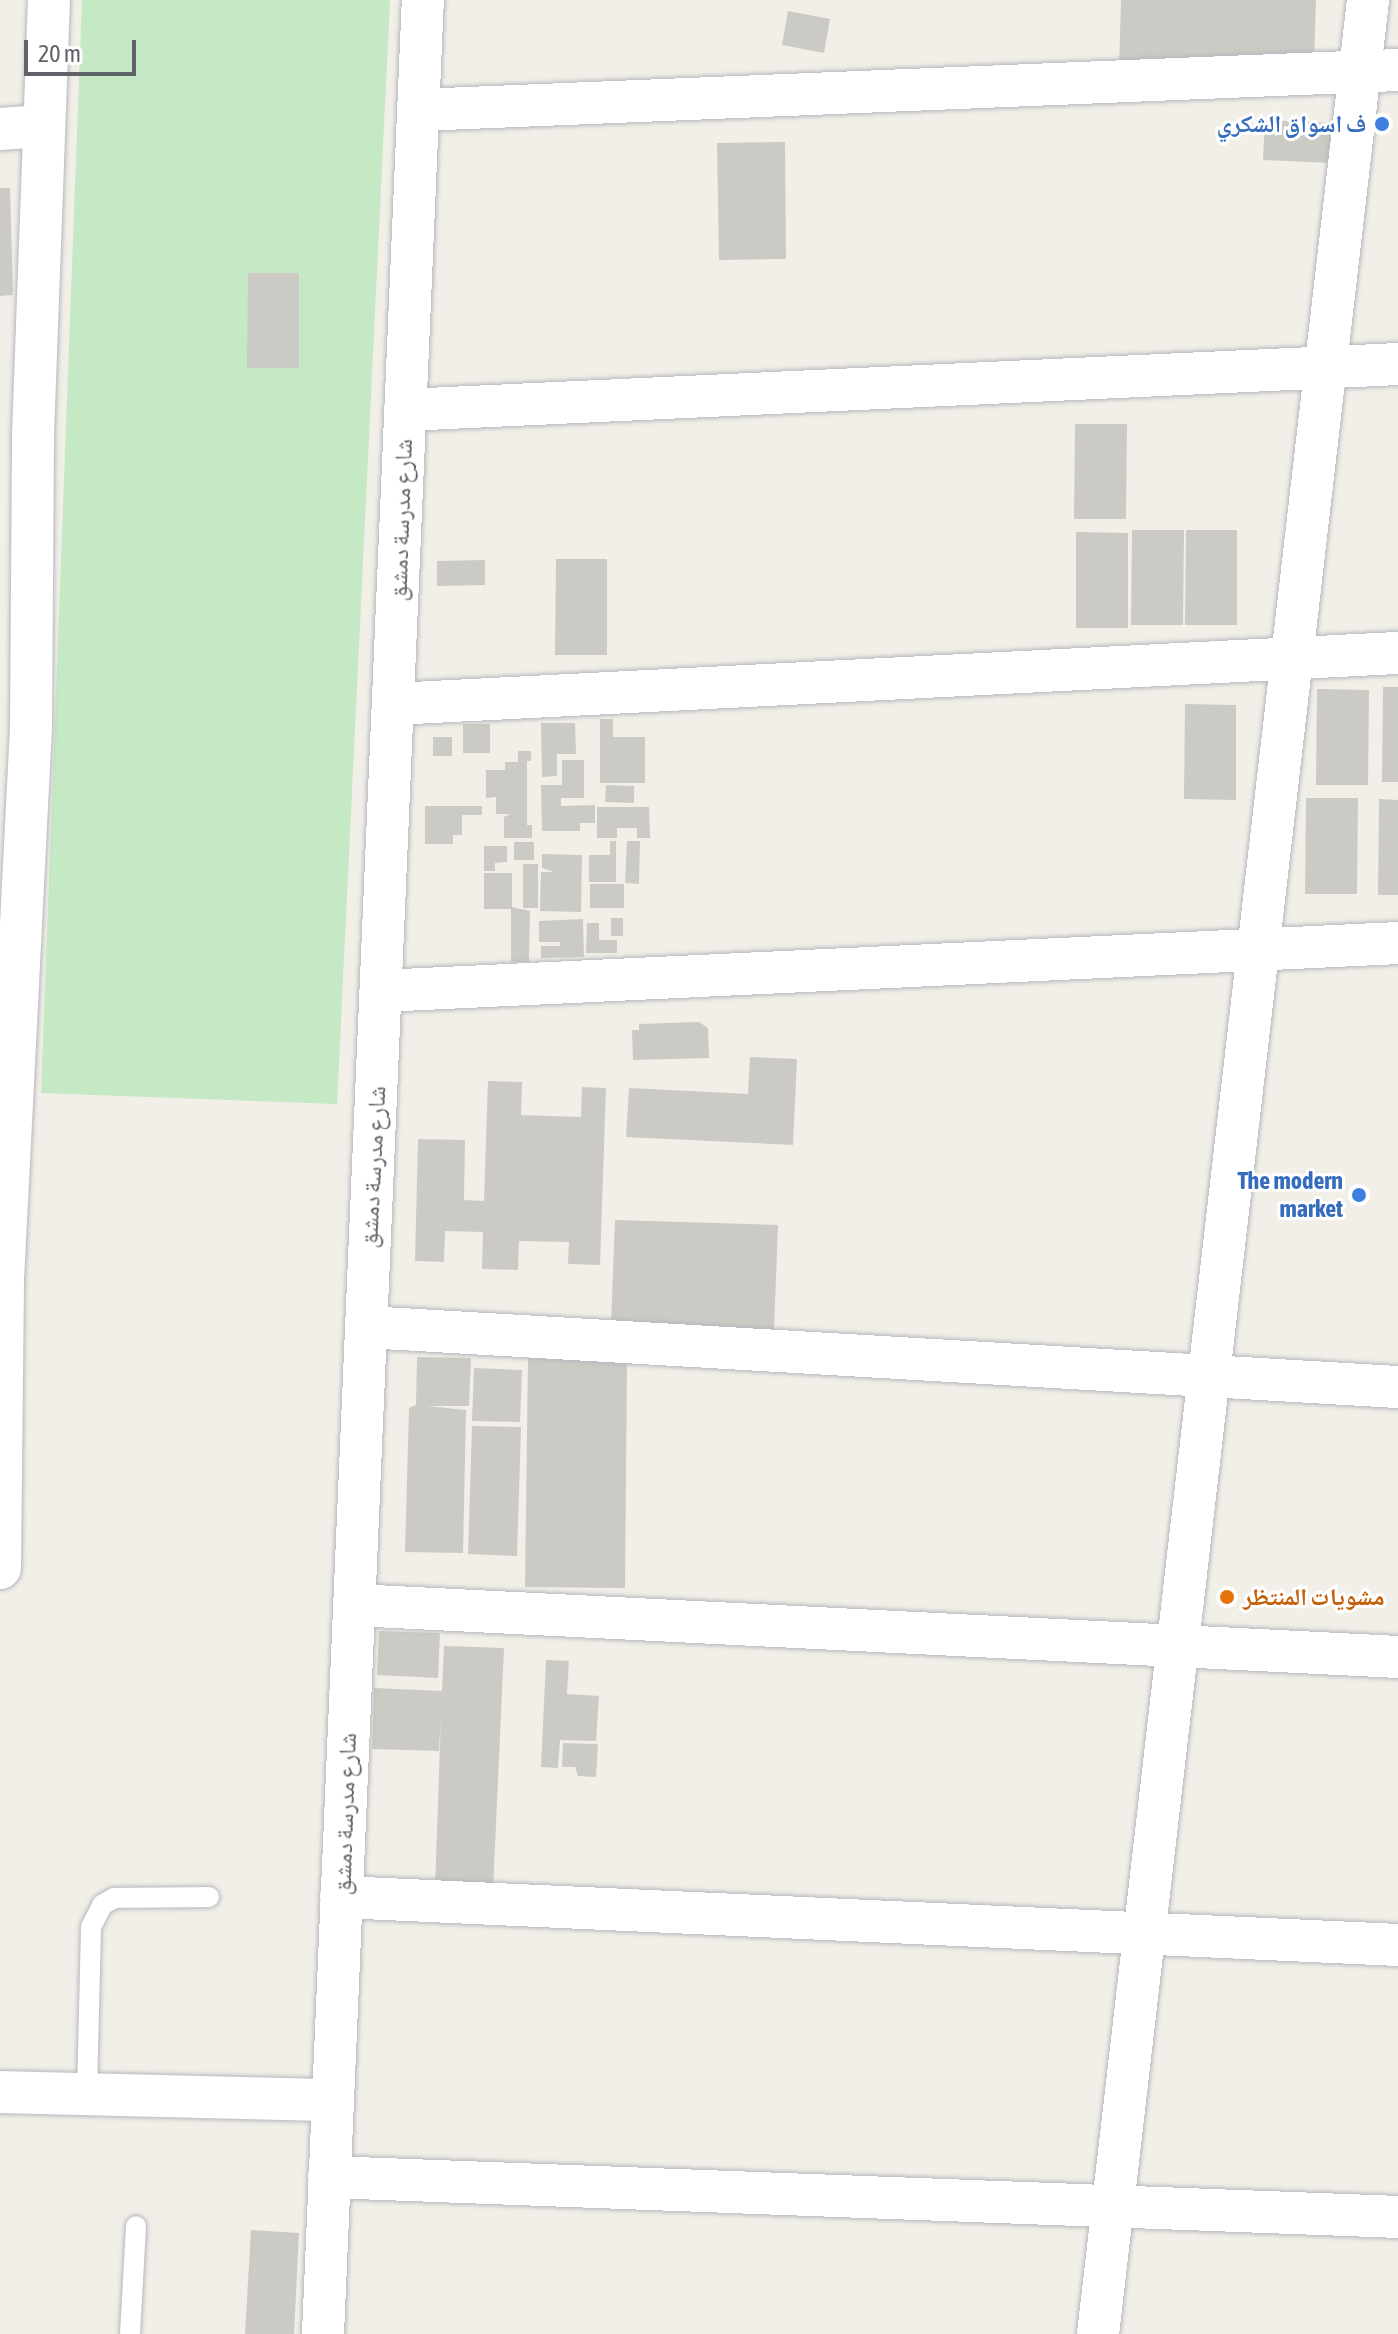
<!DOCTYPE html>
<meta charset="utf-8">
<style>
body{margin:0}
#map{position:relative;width:1398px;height:2334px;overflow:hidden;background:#f1efe8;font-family:"Asap Condensed","Noto Naskh Arabic",sans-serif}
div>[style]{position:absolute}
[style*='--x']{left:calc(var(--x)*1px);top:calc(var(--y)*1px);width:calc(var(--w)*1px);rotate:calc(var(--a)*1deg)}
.green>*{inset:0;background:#c5e8c5}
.building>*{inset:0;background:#cccac5}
.roads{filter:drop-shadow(0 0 2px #b5b8bc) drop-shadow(0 0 2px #b5b8bc)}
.service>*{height:20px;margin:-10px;padding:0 10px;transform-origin:10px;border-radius:10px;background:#fff}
.minor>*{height:42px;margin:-21px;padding:0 21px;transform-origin:21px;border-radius:21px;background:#fff}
.dots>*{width:22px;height:22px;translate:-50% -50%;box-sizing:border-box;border:4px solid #fff;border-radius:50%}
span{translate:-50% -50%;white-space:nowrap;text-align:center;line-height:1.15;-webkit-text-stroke:6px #fff;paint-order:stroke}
.shop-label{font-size:24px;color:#366cbe;font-weight:700}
.right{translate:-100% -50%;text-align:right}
.street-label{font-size:24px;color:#5f6368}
.food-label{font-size:24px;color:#c56008;font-weight:700}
.left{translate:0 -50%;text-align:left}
.scale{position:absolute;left:24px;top:40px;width:112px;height:36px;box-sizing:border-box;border:4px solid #5f6368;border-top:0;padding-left:10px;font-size:24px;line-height:28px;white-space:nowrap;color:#5f6368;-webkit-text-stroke:6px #fff;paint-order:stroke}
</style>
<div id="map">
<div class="green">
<i style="clip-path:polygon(82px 0,390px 0,337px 1104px,41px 1093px)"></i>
</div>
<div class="building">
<i style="clip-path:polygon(1121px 0,1316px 0,1314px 61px,1119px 67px)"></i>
<i style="clip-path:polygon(788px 11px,830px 19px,824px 53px,782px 45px)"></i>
<i style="clip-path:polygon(1265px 120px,1333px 123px,1331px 163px,1263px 160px)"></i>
<i style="clip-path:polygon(785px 142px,786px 259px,719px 260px,717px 143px)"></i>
<i style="clip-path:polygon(0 188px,10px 188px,13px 295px,0 296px)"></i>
<i style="clip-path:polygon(248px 273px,299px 273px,299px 368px,247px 368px)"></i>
<i style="clip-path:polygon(1075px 424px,1127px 424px,1126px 519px,1074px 519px)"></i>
<i style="clip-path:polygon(1132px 530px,1184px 530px,1183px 625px,1131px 625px)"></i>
<i style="clip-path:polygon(1186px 530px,1237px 530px,1237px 625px,1185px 625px)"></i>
<i style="clip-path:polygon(1076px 532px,1128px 533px,1128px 628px,1076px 628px)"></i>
<i style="clip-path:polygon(556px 559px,607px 559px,607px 655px,555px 655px)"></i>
<i style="clip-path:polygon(485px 560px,485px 585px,437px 586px,437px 561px)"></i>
<i style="clip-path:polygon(1383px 687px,1398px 687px,1398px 782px,1382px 782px)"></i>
<i style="clip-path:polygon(1317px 689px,1369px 690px,1368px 785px,1316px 785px)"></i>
<i style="clip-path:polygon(1185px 704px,1236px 705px,1236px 800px,1184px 799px)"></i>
<i style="clip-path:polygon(600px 719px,613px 719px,613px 737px,645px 737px,645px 783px,600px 783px)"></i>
<i style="clip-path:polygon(541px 723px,575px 723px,576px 754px,557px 754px,557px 776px,542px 777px)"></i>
<i style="clip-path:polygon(463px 724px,490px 724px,490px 753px,463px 753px)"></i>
<i style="clip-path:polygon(433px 737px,452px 737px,452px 756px,433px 756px)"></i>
<i style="clip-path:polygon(518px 751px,531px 751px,531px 761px,527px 761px,527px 825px,532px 825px,532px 838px,504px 838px,504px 817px,510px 814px,496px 814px,496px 797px,486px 798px,486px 770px,505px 770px,505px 762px,518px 762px)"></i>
<i style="clip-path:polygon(562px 760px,584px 760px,584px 798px,561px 798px,561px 806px,595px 805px,595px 823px,580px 823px,580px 831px,542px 831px,541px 785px,562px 785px)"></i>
<i style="clip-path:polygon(606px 785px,634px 786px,634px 803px,605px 802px)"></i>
<i style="clip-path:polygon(1306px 798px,1358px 798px,1357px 894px,1305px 894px)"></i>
<i style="clip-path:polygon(1379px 799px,1398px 800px,1398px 895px,1378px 895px)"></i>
<i style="clip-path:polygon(425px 806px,482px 806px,482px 815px,462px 815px,462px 835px,453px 835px,453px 844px,425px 844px)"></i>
<i style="clip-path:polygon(597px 807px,649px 807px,650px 838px,637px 838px,637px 828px,617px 828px,617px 838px,597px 838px)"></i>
<i style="clip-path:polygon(610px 841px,616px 841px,616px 882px,589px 882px,589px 855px,610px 855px)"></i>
<i style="clip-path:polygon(627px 841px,640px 841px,639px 884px,625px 883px)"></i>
<i style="clip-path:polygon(514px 842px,534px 842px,534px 860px,514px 860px)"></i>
<i style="clip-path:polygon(484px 846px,507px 846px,507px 862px,495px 863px,495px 871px,484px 871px)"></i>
<i style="clip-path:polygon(542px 854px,582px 855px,581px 912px,540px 911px,541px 872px,554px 872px,542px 868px)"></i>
<i style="clip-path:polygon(523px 864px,538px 864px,538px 908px,523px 908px)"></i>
<i style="clip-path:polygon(484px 873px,512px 873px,512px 907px,530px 911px,529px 962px,511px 962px,511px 909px,484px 909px)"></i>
<i style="clip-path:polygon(590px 884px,624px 884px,624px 908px,590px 908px)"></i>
<i style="clip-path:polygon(611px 918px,623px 918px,623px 936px,611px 936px)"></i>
<i style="clip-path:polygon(583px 919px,584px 957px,541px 958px,541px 946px,560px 946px,560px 942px,539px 942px,539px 921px)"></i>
<i style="clip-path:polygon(587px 923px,599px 923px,599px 940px,617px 940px,617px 953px,586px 953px)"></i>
<i style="clip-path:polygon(699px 1022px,708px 1028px,709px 1058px,633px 1060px,632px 1030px,639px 1030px,639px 1024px)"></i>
<i style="clip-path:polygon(750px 1057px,797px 1059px,793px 1145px,626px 1137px,629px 1088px,748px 1094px)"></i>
<i style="clip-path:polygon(488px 1081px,522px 1082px,521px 1115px,581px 1117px,582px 1087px,606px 1088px,600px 1265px,568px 1264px,569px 1242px,519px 1241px,518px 1270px,482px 1269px,483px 1232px,445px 1231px,444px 1262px,415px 1261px,418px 1139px,465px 1140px,464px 1200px,484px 1201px)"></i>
<i style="clip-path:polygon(615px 1220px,778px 1225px,774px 1330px,611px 1325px)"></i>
<i style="clip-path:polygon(417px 1357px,471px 1358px,469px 1406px,427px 1406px,466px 1410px,463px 1553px,405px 1552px,409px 1408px,416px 1405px)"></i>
<i style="clip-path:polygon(528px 1358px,627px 1360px,625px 1588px,525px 1587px)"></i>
<i style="clip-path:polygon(474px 1368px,522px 1370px,520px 1422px,472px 1421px)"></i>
<i style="clip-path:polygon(472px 1426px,521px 1427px,517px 1556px,468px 1554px)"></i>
<i style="clip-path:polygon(379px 1631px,440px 1633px,438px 1678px,377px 1675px)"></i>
<i style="clip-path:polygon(444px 1646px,504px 1648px,493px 1890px,435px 1889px,441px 1716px,439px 1751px,372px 1749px,374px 1688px,442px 1691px)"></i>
<i style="clip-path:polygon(546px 1660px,569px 1661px,567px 1694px,599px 1696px,596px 1741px,560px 1740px,558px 1768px,541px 1767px)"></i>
<i style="clip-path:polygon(563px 1743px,598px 1744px,596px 1777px,578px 1776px,575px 1767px,562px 1767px)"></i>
<i style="clip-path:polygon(251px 2230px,299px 2233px,294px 2334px,245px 2334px)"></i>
</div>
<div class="roads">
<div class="service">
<i style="--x:87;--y:2092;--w:165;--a:-88.6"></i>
<i style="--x:91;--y:1927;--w:25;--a:-63"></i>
<i style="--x:102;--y:1905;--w:14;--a:-30"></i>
<i style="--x:114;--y:1898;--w:95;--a:-0.6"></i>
<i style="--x:130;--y:2334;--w:108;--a:-86.8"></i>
</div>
<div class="minor">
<i style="--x:419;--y:110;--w:980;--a:-2.34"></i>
<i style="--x:0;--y:129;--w:43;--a:-4"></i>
<i style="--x:405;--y:410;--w:994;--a:-2.65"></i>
<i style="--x:393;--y:704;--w:1006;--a:-2.91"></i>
<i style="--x:381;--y:991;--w:1018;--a:-2.7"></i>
<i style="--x:366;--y:1327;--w:1034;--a:3.33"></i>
<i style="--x:0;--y:1568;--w:288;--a:-89.4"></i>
<i style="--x:3;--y:1280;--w:554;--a:-87.1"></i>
<i style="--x:31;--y:727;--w:292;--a:-89.6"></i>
<i style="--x:33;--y:435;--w:435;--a:-87.9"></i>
<i style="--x:354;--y:1605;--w:1045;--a:2.85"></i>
<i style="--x:341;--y:1897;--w:1058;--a:2.6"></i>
<i style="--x:0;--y:2092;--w:333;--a:1.4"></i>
<i style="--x:329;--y:2177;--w:1070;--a:2.14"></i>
<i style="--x:323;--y:2334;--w:2336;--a:-87.55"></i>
<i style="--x:1098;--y:2334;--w:2350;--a:-83.4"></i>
</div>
</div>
<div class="dots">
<i style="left:1382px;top:124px;background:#3f7fe0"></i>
<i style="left:1359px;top:1195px;background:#3f7fe0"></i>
<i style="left:1227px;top:1597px;background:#e8710a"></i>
</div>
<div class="shop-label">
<span class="right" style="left:1366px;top:124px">ف اسواق الشكري</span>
<span class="right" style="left:1343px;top:1195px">The modern<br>market</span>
</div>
<div class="street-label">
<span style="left:401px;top:520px;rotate:-88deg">شارع مدرسة دمشق</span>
<span style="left:373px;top:1167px;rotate:-87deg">شارع مدرسة دمشق</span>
<span style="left:345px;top:1814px;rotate:-88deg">شارع مدرسة دمشق</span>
</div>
<div class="food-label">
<span class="left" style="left:1243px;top:1597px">مشويات المنتظر</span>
</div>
<div class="scale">20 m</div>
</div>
